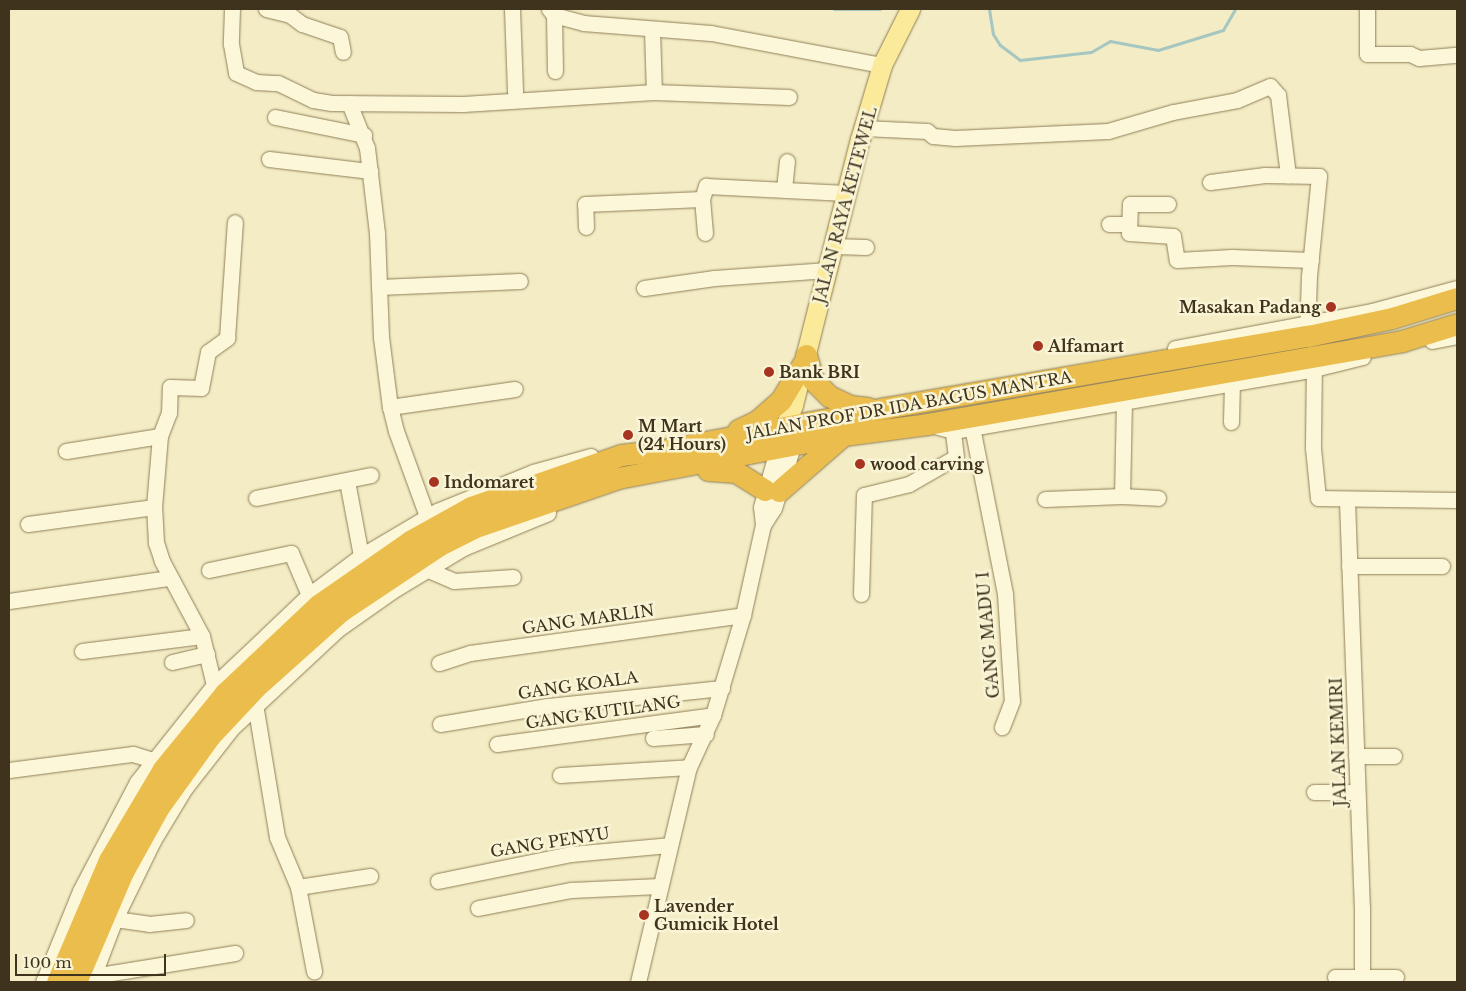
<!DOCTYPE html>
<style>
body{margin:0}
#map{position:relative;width:1466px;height:991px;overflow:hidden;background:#f3ecc4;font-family:"Libre Baskerville",serif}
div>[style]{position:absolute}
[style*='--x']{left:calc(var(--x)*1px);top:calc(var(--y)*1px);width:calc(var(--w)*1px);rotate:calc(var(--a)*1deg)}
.stream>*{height:3px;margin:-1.5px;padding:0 1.5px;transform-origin:1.5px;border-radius:1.5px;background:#a6c6c1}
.roads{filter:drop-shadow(0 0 1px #907f58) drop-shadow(0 0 1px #907f58)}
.minor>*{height:15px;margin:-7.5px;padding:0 7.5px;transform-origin:7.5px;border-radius:7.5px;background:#fcf7d9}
.major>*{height:19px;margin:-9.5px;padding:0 9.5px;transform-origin:9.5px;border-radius:9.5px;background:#faea99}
.highway>*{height:21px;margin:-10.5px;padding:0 10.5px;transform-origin:10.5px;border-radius:10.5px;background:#ebbd4c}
.dots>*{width:14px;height:14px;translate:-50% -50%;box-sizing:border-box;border:2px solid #f9f4d5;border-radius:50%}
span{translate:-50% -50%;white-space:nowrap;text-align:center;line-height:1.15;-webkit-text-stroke:5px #f9f4d5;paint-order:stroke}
.street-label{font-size:16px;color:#3f331d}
.poi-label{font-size:16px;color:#3f331d;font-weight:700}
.right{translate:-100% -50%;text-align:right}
.left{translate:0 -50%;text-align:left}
.frame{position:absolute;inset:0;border:10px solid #3f331d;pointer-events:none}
.scale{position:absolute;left:15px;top:954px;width:151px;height:22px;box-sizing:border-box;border:2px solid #3f331d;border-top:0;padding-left:6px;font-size:15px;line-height:18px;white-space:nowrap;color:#3f331d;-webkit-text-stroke:4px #f9f4d5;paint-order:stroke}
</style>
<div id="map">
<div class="stream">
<i style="--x:834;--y:9;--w:46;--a:0"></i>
<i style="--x:989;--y:9;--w:25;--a:81"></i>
<i style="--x:993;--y:34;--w:13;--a:58"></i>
<i style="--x:1000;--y:45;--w:25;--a:37"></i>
<i style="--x:1020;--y:60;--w:71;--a:-6.4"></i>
<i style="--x:1091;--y:52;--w:22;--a:-30"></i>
<i style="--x:1110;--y:41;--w:49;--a:10.6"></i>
<i style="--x:1158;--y:50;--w:68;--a:-17.1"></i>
<i style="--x:1223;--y:30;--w:24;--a:-60"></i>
</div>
<div class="roads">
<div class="minor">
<i style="--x:232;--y:9;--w:35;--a:92"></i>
<i style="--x:231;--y:44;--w:29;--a:80"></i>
<i style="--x:236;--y:73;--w:22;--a:24"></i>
<i style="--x:256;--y:82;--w:22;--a:3"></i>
<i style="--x:278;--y:83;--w:39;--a:26"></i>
<i style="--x:313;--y:100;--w:19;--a:9"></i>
<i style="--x:332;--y:103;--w:131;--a:0.4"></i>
<i style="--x:463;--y:104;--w:191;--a:-3.6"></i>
<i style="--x:654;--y:92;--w:135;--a:2.1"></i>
<i style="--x:266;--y:9;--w:25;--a:14"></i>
<i style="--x:290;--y:15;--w:15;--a:37"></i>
<i style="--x:302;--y:24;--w:40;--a:18.9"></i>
<i style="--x:340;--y:37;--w:15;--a:79"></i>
<i style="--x:512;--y:9;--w:83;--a:87.9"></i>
<i style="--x:549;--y:9;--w:8;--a:50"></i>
<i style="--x:554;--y:15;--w:30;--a:15"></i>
<i style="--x:583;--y:23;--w:128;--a:4.5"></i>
<i style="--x:711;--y:33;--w:174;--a:10.6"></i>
<i style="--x:1367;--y:9;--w:45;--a:90"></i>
<i style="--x:1367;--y:54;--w:43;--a:0"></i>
<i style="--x:1410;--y:54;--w:10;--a:24"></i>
<i style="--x:1419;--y:58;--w:38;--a:-5"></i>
<i style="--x:554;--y:15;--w:56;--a:89"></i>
<i style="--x:652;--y:30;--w:62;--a:88.2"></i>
<i style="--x:349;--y:103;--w:48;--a:68.2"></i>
<i style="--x:367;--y:148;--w:86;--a:83.3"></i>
<i style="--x:377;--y:233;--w:104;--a:87.8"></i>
<i style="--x:381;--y:337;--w:71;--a:82.7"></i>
<i style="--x:390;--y:407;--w:126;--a:-8.2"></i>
<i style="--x:275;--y:117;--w:91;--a:11.4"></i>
<i style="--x:864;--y:128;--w:63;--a:2.7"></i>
<i style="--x:927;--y:131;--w:8;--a:40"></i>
<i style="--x:933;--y:136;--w:22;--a:5"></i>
<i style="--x:955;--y:138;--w:153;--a:-2.6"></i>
<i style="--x:1108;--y:131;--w:68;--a:-16.3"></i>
<i style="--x:1173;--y:112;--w:65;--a:-10.6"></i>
<i style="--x:1237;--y:100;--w:36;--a:-23"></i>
<i style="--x:1270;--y:86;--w:12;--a:48"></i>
<i style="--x:1278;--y:95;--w:81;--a:82.9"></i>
<i style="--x:269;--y:159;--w:102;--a:6.8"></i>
<i style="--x:1210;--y:182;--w:55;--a:-7.3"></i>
<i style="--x:1265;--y:175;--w:54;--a:1.1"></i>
<i style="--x:1319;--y:176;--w:100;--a:95.7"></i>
<i style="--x:1309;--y:276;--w:58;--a:92"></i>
<i style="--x:784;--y:189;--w:28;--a:-84"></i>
<i style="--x:1168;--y:204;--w:38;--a:180"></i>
<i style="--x:1130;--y:204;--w:29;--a:92"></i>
<i style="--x:1129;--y:233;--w:44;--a:3.9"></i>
<i style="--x:1173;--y:236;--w:24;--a:81"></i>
<i style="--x:1177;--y:260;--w:55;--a:-3.1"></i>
<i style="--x:1232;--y:257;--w:79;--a:2.2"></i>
<i style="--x:1109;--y:224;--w:20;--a:0"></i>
<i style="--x:586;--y:227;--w:23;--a:-92"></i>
<i style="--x:585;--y:204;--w:117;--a:-2.4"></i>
<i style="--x:705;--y:233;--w:34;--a:-95"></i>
<i style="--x:702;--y:199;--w:14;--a:-73"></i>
<i style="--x:706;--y:186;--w:140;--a:2.9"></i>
<i style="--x:834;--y:246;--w:32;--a:2"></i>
<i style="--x:379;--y:287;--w:141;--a:-2.4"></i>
<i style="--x:644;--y:288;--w:71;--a:-8.1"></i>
<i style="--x:714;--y:278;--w:114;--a:-4"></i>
<i style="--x:1432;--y:341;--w:25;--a:-11"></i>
<i style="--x:1175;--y:348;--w:200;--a:-10.6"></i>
<i style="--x:1372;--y:311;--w:88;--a:-15.1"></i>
<i style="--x:1314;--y:360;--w:88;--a:90.7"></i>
<i style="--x:1313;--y:448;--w:50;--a:84.3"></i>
<i style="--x:1318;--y:498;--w:139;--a:0.8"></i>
<i style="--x:390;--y:407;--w:25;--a:76"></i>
<i style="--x:396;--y:431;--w:90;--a:70"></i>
<i style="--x:1231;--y:422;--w:40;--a:-88.6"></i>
<i style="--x:931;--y:425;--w:23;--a:15"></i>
<i style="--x:953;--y:431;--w:366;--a:-9.7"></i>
<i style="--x:1314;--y:369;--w:50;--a:-13.8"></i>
<i style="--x:972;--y:427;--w:170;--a:78.8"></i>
<i style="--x:1005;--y:594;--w:107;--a:86.3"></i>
<i style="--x:1012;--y:701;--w:28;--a:111"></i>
<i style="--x:66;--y:451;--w:95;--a:-9.1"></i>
<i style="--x:347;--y:481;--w:76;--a:79.4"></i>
<i style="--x:1122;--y:496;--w:36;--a:3"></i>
<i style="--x:256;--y:498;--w:117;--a:-11.3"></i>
<i style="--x:1045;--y:499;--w:77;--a:-2.2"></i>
<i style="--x:1122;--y:496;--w:96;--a:-88.8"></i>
<i style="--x:1347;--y:501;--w:407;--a:87.9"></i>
<i style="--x:1362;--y:908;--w:74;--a:90"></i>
<i style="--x:28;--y:524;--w:127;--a:-7.7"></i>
<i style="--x:763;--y:525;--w:18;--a:-96"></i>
<i style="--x:761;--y:507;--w:59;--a:-74.3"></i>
<i style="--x:1349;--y:566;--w:93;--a:0"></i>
<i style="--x:426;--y:569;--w:30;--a:23"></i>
<i style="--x:454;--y:581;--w:59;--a:-3.9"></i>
<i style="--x:209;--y:570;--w:84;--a:-11.7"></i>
<i style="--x:291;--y:553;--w:46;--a:66.8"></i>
<i style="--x:861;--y:594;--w:99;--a:-88.3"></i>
<i style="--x:864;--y:495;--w:46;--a:-13.7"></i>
<i style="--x:909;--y:484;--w:54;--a:-29.9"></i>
<i style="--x:956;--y:457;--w:26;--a:-97"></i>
<i style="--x:9;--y:601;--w:162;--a:-8.2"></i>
<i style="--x:82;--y:651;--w:121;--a:-7.1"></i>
<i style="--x:172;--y:662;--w:36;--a:-13"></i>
<i style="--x:439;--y:663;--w:33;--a:-18"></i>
<i style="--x:470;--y:653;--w:276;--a:-7.9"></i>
<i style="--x:214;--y:685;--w:50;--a:-103.8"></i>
<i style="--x:202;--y:636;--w:85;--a:-118.1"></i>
<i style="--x:162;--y:561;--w:19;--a:-108"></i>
<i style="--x:156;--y:543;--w:36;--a:-93"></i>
<i style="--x:154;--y:507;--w:71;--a:-85.2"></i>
<i style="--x:160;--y:436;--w:25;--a:-69"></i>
<i style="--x:169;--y:413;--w:26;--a:-88"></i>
<i style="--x:170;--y:387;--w:31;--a:2"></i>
<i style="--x:201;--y:388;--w:37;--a:-79"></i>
<i style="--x:208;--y:352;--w:24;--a:-36"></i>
<i style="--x:227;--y:338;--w:116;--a:-86.1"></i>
<i style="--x:255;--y:704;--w:135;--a:80.6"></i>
<i style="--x:277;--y:837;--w:54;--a:67.2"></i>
<i style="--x:298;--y:887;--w:86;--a:79.2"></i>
<i style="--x:440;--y:724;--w:109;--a:-9.5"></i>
<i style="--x:548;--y:706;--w:175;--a:-5.9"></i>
<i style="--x:653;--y:738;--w:53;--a:-4.3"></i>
<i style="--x:497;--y:744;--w:218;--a:-7.6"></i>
<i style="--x:1356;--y:756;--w:38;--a:0"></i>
<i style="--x:9;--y:770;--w:125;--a:-7.4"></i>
<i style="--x:133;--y:754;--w:21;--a:17"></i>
<i style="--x:560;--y:775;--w:129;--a:-3.5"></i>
<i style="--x:1314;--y:792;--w:43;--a:0"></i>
<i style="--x:438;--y:881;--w:136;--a:-11.5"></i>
<i style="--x:571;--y:854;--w:98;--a:-5.2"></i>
<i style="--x:298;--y:887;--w:73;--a:-8.7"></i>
<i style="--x:478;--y:908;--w:95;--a:-11"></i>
<i style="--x:571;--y:890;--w:88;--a:-2.6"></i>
<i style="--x:115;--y:919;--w:34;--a:8"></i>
<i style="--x:149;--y:924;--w:37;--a:-6"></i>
<i style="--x:93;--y:976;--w:144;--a:-9.2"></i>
<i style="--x:1335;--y:977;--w:61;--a:0"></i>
<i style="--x:43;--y:982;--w:98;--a:-67.9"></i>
<i style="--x:80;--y:891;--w:123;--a:-62.4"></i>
<i style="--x:137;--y:782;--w:124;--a:-51.6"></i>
<i style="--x:214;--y:685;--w:73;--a:-43.3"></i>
<i style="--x:267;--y:635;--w:58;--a:-43.6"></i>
<i style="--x:309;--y:595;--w:65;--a:-36.9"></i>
<i style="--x:361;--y:556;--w:88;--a:-30.6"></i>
<i style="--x:437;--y:511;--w:104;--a:-22.1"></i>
<i style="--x:533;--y:472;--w:60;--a:-15.4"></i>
<i style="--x:91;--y:982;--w:67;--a:-69.1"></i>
<i style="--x:115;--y:919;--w:87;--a:-64"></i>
<i style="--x:153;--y:841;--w:62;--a:-58.9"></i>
<i style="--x:185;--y:788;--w:76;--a:-51.9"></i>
<i style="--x:232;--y:728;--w:144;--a:-43"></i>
<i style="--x:337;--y:630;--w:67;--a:-35.3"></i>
<i style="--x:392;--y:591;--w:83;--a:-31.2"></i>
<i style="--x:463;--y:548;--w:92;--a:-22.4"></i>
<i style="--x:638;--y:982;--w:221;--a:-76.7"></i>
<i style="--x:689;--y:767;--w:57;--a:-65.2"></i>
<i style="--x:713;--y:715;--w:104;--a:-73.3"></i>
<i style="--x:743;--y:615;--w:92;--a:-77.5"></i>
<i style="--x:763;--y:525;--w:20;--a:-57"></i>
<i style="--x:774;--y:508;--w:65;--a:-73"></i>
</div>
<div class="major">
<i style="--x:780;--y:439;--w:36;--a:-69"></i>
<i style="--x:793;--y:405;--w:274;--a:-75.9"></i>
<i style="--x:860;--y:139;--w:77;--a:-73.4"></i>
<i style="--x:882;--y:65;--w:63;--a:-63.4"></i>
</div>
<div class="highway">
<i style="--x:806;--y:355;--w:26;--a:74"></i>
<i style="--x:813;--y:380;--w:23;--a:45"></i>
<i style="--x:829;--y:396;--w:23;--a:25"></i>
<i style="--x:850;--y:406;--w:18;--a:6"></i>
<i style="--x:738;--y:430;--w:21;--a:-25"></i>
<i style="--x:757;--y:421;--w:32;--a:-41"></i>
<i style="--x:781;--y:400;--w:44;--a:-58.8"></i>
<i style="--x:708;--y:470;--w:28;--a:4"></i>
<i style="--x:736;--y:472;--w:34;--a:32"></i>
<i style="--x:779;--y:491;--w:81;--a:-41"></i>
<i style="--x:57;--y:982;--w:133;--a:-66.9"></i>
<i style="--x:109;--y:860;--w:106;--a:-59.3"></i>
<i style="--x:163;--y:769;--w:98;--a:-50.8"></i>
<i style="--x:225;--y:693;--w:128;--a:-43.4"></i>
<i style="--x:318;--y:605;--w:112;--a:-34.8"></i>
<i style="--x:410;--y:541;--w:70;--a:-29.1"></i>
<i style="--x:471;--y:507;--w:159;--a:-19.1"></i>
<i style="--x:621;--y:455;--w:42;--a:-6.8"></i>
<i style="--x:663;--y:450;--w:226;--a:-10.7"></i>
<i style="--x:885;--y:408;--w:429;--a:-9.7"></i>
<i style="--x:1308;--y:336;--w:86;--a:-12.1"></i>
<i style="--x:1392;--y:318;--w:68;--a:-17.1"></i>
<i style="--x:76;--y:982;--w:120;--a:-66.9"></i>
<i style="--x:123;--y:872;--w:74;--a:-61"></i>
<i style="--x:159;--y:807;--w:87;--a:-54.3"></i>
<i style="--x:210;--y:736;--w:67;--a:-46.8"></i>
<i style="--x:256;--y:687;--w:114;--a:-41.8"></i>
<i style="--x:341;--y:611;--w:117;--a:-33.8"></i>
<i style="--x:438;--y:546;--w:39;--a:-27"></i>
<i style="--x:473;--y:528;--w:153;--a:-19"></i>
<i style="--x:618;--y:478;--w:230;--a:-10.8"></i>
<i style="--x:844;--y:435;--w:84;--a:-7.5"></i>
<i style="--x:927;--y:424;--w:482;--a:-9.9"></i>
<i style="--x:1402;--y:341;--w:58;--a:-17.2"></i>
</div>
</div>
<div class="dots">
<i style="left:1331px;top:307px;background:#a73421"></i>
<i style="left:1038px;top:346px;background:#a73421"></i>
<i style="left:769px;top:372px;background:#a73421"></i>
<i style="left:628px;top:435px;background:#a73421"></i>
<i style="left:860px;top:464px;background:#a73421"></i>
<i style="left:434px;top:482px;background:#a73421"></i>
<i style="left:644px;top:915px;background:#a73421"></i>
</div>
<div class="street-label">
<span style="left:845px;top:205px;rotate:-75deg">JALAN RAYA KETEWEL</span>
<span style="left:909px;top:405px;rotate:-10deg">JALAN PROF DR IDA BAGUS MANTRA</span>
<span style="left:588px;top:619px;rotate:-8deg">GANG MARLIN</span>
<span style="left:988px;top:635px;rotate:-95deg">GANG MADU I</span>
<span style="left:578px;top:685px;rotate:-8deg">GANG KOALA</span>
<span style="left:603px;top:712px;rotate:-8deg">GANG KUTILANG</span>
<span style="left:1338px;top:742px;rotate:-92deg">JALAN KEMIRI</span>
<span style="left:550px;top:842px;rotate:-9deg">GANG PENYU</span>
</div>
<div class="poi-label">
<span class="right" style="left:1321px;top:307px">Masakan Padang</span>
<span class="left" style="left:1048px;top:346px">Alfamart</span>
<span class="left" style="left:779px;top:372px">Bank BRI</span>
<span class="left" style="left:638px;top:435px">M Mart<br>(24 Hours)</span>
<span class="left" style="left:870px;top:464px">wood carving</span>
<span class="left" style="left:444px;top:482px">Indomaret</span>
<span class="left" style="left:654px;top:915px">Lavender<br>Gumicik Hotel</span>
</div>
<div class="frame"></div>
<div class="scale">100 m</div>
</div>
